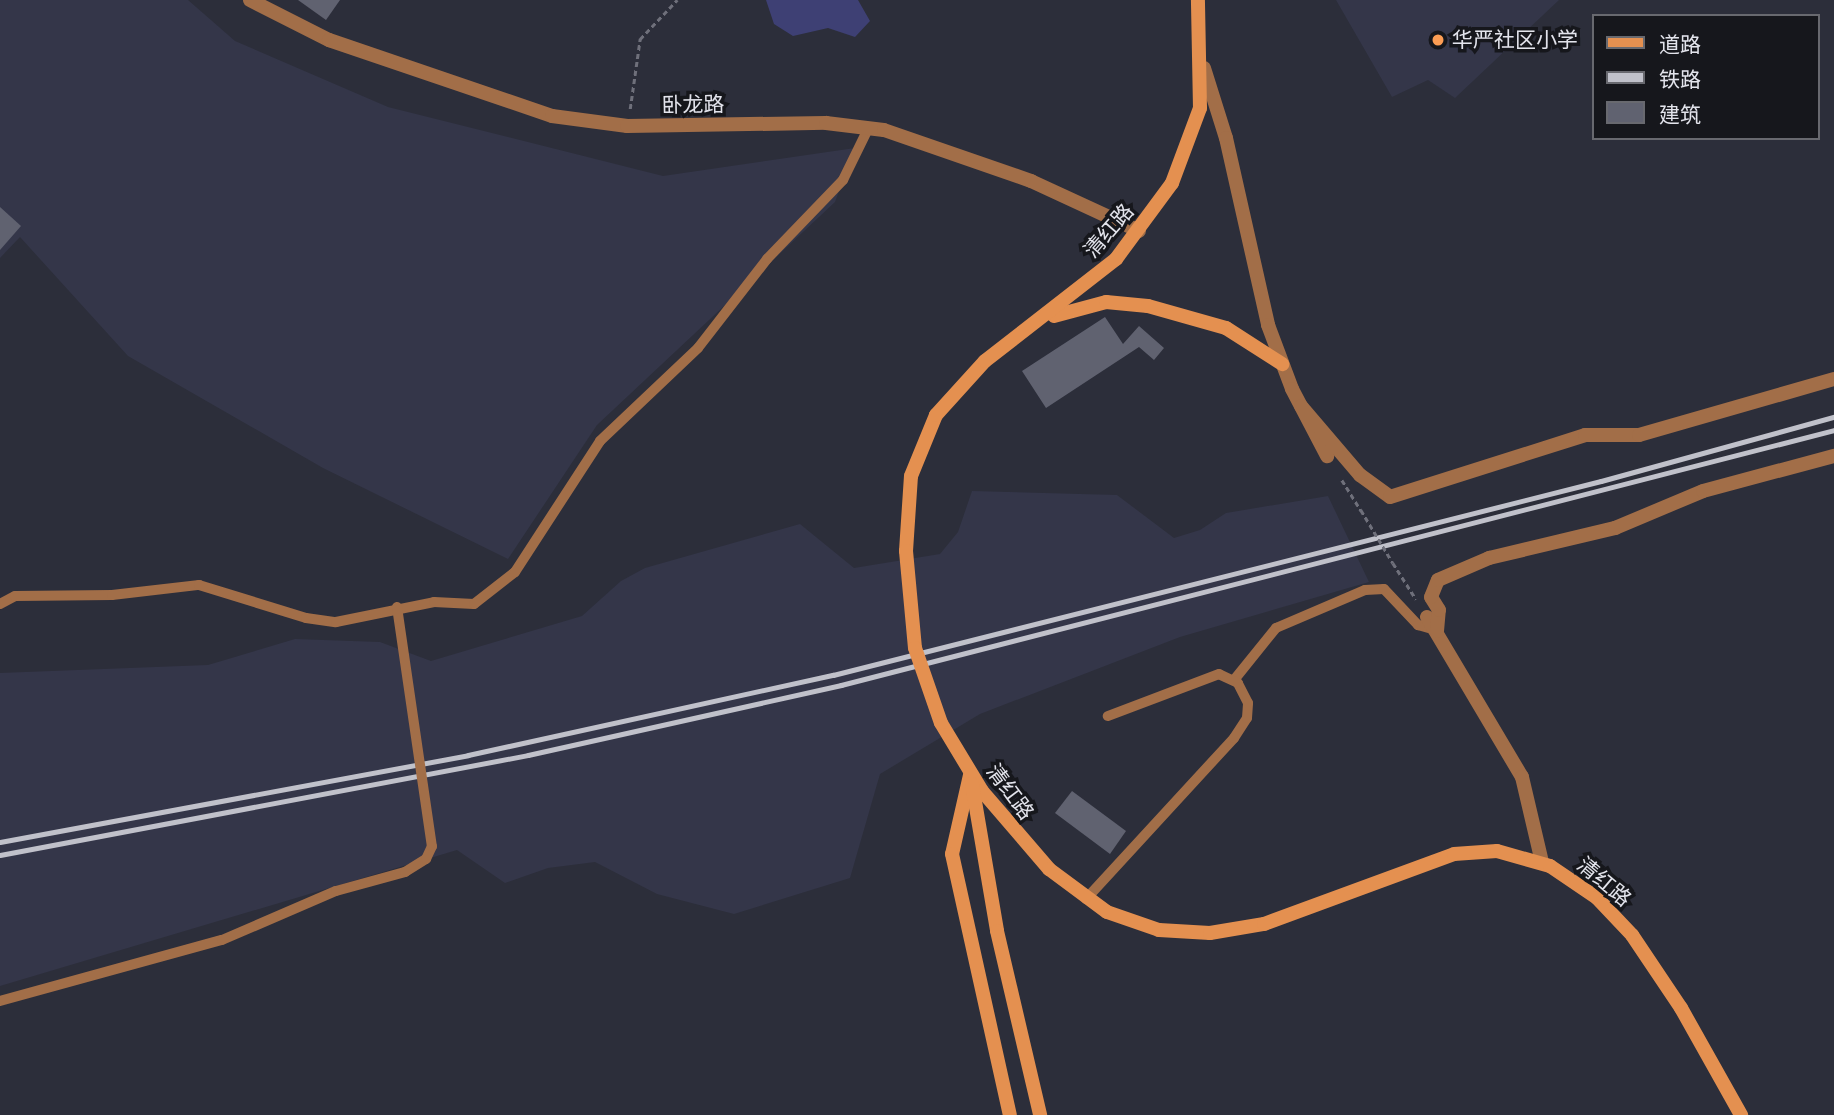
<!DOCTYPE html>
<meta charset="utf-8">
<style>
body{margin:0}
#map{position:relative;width:1834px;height:1115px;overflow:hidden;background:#2c2e3a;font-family:"Zilla Slab","Noto Sans SC",serif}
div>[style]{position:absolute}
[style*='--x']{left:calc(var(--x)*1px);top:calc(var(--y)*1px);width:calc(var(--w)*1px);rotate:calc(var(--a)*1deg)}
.built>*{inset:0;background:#343649}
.green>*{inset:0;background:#3e4074}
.building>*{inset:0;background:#606270}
.path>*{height:2.5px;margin-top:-1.25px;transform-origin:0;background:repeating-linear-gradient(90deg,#6f707b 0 5px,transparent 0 8.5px)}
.service>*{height:10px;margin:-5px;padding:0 5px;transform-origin:5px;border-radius:5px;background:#a26e48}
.minor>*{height:14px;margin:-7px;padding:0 7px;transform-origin:7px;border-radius:7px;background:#a26e48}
.tertiary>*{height:14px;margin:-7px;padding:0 7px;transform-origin:7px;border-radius:7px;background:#a26e48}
.secondary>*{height:14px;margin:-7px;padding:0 7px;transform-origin:7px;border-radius:7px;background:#e49050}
.rail>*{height:5px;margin:-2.5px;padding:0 2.5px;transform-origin:2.5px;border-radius:2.5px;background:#c0c1ca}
.path-bridge>*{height:2.5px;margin-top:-1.25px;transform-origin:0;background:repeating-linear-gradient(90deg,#6f707b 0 5px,transparent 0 8.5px)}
.service-bridge>*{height:10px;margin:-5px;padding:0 5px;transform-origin:5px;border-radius:5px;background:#a26e48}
.secondary-bridge>*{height:14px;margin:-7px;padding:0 7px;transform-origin:7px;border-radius:7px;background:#e49050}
.dots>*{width:19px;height:19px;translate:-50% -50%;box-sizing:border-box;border:4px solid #16171c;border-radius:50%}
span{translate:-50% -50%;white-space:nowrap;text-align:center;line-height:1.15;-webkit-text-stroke:7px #16171c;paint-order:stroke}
.poi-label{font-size:21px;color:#e3e4ec}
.left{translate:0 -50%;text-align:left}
.street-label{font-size:21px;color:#e3e4ec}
.legend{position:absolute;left:1592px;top:14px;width:228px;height:126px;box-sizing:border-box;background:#16171c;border:2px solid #68696f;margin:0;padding:9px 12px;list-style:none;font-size:21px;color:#e3e4ec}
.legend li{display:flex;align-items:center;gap:14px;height:35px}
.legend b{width:35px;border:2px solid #68696f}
</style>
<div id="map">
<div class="built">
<i style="clip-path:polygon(0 0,188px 0,235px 41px,388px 107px,663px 176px,855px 148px,835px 202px,597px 425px,508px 559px,323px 468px,128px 356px,20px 237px,0 258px)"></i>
<i style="clip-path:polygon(1336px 0,1559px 0,1455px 98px,1428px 80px,1392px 97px)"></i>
<i style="clip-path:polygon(972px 491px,1117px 495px,1174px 538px,1200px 530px,1226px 513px,1328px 496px,1369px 582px,1180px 637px,980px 714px,880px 774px,850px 878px,734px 914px,657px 894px,595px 862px,548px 868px,505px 883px,457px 850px,0 986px,0 673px,208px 665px,295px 639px,380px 642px,431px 661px,582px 616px,621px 581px,645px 568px,800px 524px,854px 568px,940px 554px,958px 532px)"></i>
</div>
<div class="green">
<i style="clip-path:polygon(766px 0,858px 0,870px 21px,855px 37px,828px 28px,793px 36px,774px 24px)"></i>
</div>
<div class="building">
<i style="clip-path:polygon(298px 0,340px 0,326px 20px)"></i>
<i style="clip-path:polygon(0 207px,21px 226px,0 250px)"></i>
<i style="clip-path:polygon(1105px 317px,1123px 344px,1139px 326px,1164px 348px,1154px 360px,1139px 347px,1046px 408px,1022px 371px)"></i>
<i style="clip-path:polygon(1072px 791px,1126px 831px,1110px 854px,1055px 813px)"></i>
</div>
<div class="path">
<i style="--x:630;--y:109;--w:71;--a:-81.9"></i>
<i style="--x:640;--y:39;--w:54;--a:-46.5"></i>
<i style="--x:1342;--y:480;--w:36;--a:58"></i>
<i style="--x:1393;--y:563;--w:43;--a:57.4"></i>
</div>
<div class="service">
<i style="--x:0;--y:604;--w:17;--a:-28"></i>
<i style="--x:15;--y:596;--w:97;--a:-0.6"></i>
<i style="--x:112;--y:595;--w:88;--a:-6.6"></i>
<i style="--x:199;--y:585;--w:112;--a:17.1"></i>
<i style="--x:306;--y:618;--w:30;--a:8"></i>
<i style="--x:336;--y:622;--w:100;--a:-11.5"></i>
<i style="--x:434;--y:602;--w:40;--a:2.9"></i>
<i style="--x:474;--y:604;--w:52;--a:-38"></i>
<i style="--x:515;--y:572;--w:156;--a:-57"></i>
<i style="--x:600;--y:441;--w:135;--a:-43.5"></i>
<i style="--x:698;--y:348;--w:113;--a:-52.2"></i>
<i style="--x:767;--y:259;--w:110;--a:-46.1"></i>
<i style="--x:843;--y:180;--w:59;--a:-63.9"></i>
<i style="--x:1234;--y:680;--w:67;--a:-51.1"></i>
<i style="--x:1276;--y:628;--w:97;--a:-23.1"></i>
<i style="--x:1365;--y:590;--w:19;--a:-3"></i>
<i style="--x:1384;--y:589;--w:50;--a:46.6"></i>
<i style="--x:1418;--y:625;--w:19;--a:16"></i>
<i style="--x:1086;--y:899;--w:219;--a:-47.4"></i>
<i style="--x:1234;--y:738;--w:24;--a:-57"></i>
<i style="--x:1247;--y:718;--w:15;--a:-86"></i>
<i style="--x:1248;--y:703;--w:22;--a:-117"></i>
<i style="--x:1238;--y:683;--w:21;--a:-155"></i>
<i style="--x:1219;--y:674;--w:119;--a:159.3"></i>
<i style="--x:0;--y:1001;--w:230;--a:-15.4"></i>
<i style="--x:222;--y:940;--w:124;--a:-23.3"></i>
<i style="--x:336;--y:891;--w:72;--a:-15.4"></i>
<i style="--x:405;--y:872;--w:25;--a:-32"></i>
<i style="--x:426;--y:859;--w:14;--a:-65"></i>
</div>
<div class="minor">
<i style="--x:1204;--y:68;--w:73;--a:72.6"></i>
<i style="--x:1226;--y:138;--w:192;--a:77.3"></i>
<i style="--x:1268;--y:325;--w:68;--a:69.4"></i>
<i style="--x:1292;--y:389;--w:76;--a:62.4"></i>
<i style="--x:1301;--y:406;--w:91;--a:49.5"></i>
<i style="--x:1360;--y:475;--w:37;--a:36"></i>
<i style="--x:1390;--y:497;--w:205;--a:-17.6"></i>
<i style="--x:1585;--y:435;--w:54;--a:0"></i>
<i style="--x:1639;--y:435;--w:203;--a:-16"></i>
<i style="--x:1427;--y:617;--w:186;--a:59.3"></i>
<i style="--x:1522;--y:777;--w:87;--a:76.8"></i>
<i style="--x:1437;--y:631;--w:21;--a:-85"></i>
<i style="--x:1439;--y:610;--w:15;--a:-122"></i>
<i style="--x:1431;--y:597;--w:18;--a:-68"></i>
<i style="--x:1438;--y:580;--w:56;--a:-23.3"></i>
<i style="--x:1489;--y:558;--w:130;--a:-13.4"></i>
<i style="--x:1615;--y:528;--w:95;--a:-22.8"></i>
<i style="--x:1703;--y:491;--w:136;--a:-15"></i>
</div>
<div class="tertiary">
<i style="--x:250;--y:0;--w:89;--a:26.9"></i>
<i style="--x:329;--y:40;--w:236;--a:18.8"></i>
<i style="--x:552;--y:116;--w:76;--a:7.6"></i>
<i style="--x:627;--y:126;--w:199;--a:-0.9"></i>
<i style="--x:826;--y:123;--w:58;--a:6.9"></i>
<i style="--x:884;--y:130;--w:156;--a:19.1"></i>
<i style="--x:1031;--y:181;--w:119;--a:24.8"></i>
</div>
<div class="secondary">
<i style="--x:1054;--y:316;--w:54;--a:-15.1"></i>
<i style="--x:1106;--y:302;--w:42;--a:5.4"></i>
<i style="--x:1148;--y:306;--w:81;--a:15.8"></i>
<i style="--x:1226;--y:328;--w:67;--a:32.7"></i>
<i style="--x:906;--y:551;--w:75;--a:-86.2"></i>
<i style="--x:911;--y:476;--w:66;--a:-67.7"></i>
<i style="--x:936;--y:415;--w:73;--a:-47.8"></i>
<i style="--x:985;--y:361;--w:166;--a:-37.9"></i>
<i style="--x:1116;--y:259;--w:94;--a:-53.6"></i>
<i style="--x:1172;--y:183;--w:80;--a:-69.5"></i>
<i style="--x:1200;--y:108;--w:108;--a:-91.1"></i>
<i style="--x:941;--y:723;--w:79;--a:58.9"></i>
<i style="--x:982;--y:791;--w:103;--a:49.3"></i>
<i style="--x:1049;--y:869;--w:72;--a:36.6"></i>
<i style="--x:1107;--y:912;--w:55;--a:19.1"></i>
<i style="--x:1159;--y:930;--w:51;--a:3.4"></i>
<i style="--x:1210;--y:933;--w:55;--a:-9.5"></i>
<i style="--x:1264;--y:924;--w:202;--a:-20.2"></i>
<i style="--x:1454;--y:854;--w:43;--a:-4"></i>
<i style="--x:1497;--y:851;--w:55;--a:15.8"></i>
<i style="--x:1550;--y:866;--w:57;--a:34.2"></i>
<i style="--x:1597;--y:898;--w:51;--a:46.6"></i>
<i style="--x:1632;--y:935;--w:88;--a:56.1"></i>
<i style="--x:1681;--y:1008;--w:123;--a:60.7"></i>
<i style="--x:970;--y:775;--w:81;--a:102.8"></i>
<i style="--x:952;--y:854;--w:267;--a:77.5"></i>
<i style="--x:972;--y:784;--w:149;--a:80.3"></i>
<i style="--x:997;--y:931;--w:189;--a:76.8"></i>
</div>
<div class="rail">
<i style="--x:0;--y:842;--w:476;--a:-10.5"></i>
<i style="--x:468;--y:755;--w:374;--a:-12.4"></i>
<i style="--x:833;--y:675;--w:792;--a:-14.18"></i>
<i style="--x:1601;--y:481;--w:242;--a:-15.4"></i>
<i style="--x:0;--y:855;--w:537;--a:-10.72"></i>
<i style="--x:528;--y:755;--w:321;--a:-12.6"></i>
<i style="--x:841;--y:685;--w:1025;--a:-14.4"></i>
</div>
<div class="path-bridge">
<i style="--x:1361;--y:510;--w:62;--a:58.9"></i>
</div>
<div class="service-bridge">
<i style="--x:397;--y:607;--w:242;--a:81.7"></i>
</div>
<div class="secondary-bridge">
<i style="--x:906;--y:551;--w:97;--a:84.7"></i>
<i style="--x:915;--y:648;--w:79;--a:70.9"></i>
</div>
<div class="dots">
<i style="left:1438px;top:40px;background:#fc9d54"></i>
</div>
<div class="poi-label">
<span class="left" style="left:1452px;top:40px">华严社区小学</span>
</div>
<div class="street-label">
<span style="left:693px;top:105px;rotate:-1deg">卧龙路</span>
<span style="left:1109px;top:231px;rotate:-49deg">清红路</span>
<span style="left:1010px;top:792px;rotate:53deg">清红路</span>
<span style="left:1604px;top:882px;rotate:40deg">清红路</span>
</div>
<ul class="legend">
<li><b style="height:9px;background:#e49050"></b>道路</li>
<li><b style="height:9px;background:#c0c1ca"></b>铁路</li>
<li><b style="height:19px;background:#606270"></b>建筑</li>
</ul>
</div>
